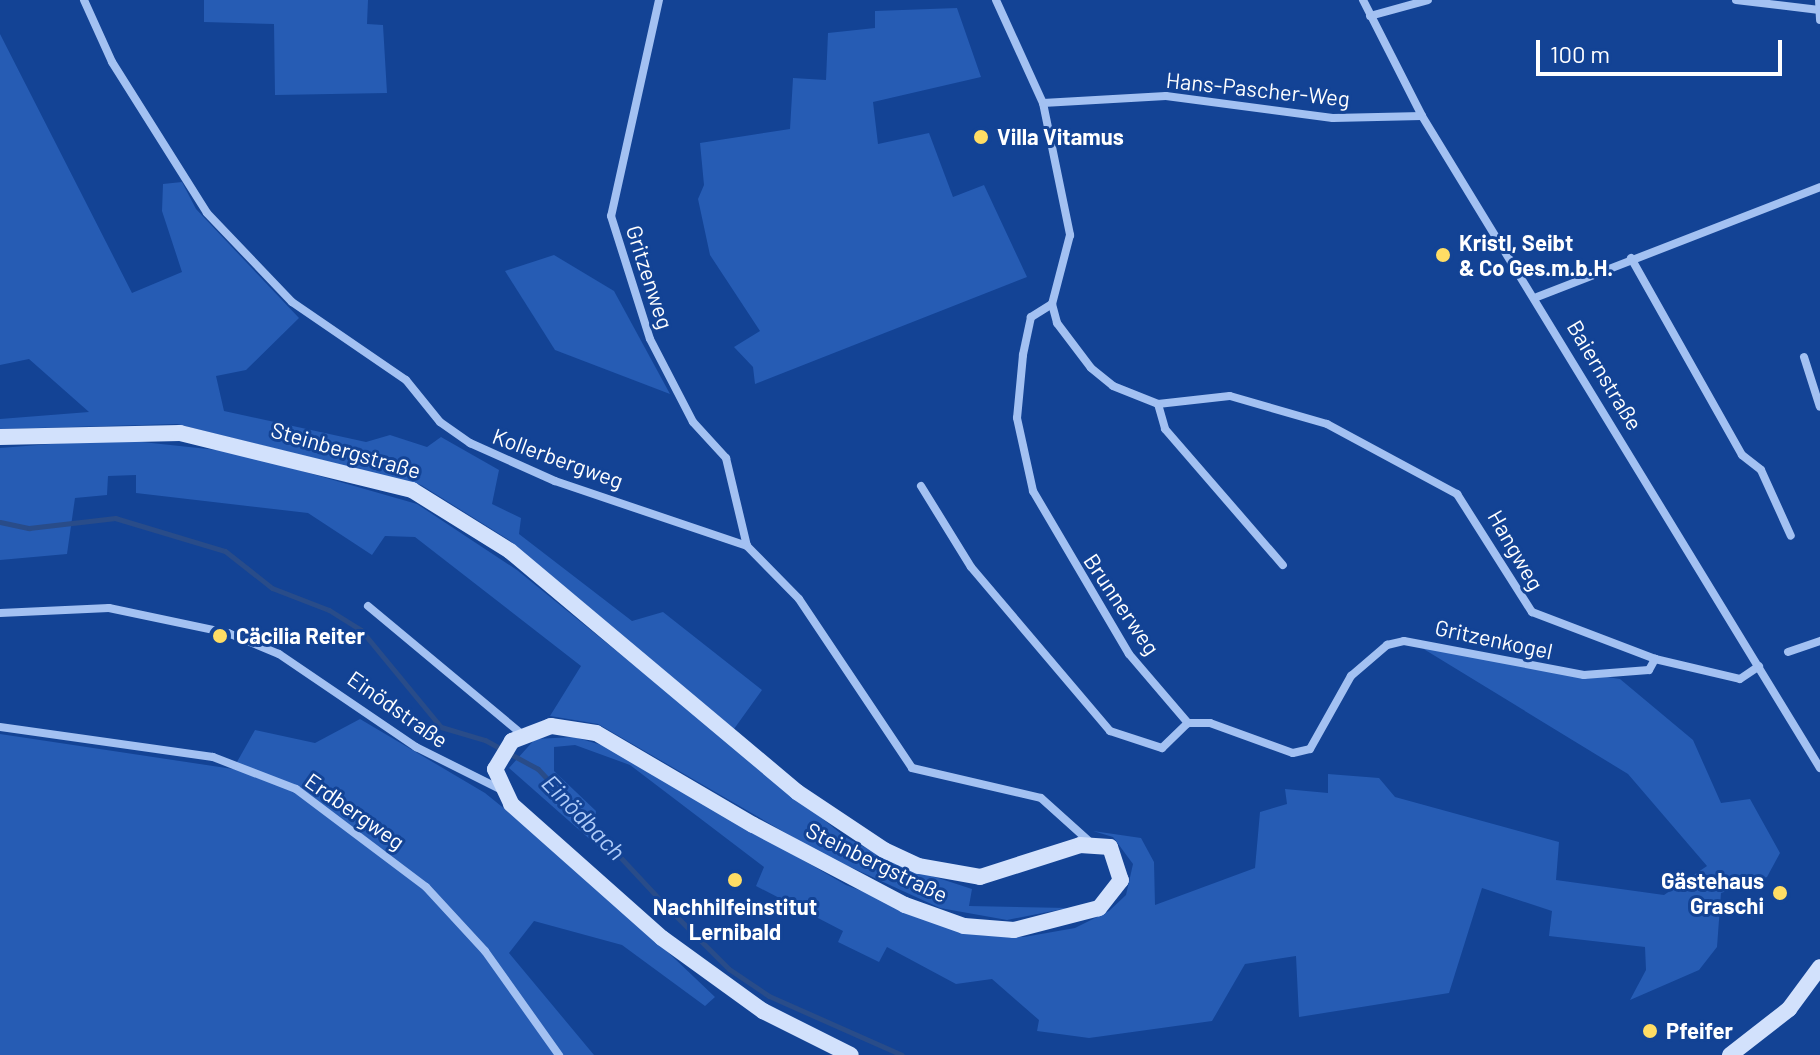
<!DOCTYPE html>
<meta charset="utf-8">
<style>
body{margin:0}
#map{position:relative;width:1820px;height:1055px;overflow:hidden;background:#134395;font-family:Barlow,sans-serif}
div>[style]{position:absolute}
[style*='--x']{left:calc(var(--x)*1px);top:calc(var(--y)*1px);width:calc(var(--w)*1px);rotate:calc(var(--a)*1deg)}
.green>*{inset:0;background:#265cb4}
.stream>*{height:5px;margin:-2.5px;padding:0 2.5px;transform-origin:2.5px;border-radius:2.5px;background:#294c89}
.minor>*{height:8px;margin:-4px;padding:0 4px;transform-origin:4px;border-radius:4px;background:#a3c1f2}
.secondary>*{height:16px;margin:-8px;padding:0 8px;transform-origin:8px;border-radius:8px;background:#d2e1fc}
.dots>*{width:22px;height:22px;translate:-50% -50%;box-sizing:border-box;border:4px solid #134395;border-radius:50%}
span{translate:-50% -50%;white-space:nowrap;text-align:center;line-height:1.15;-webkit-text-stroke:6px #134395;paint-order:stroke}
.street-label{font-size:22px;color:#fff}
.poi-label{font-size:22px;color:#fff;font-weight:700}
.left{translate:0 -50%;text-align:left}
.right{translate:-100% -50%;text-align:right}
.water-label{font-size:24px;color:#afccf9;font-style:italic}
.scale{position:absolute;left:1536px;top:40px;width:246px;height:36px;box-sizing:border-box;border:4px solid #fff;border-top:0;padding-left:10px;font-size:24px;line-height:28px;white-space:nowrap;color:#fff;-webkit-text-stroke:6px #134395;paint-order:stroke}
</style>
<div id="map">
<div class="green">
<i style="clip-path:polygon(204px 0,368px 0,367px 24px,383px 25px,387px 93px,275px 95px,274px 24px,204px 22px)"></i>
<i style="clip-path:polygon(957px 8px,981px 77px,873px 102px,878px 144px,929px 133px,953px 197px,984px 185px,1027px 277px,755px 384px,753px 367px,734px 347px,760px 331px,710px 255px,698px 199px,704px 185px,700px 143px,790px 129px,793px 78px,826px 80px,828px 33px,875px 28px,875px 11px)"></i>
<i style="clip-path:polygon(0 34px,132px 293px,182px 272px,162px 211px,163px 184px,182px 182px,196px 209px,299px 318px,246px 370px,216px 376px,224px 411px,366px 442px,390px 435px,427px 447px,441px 437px,499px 470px,492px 504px,521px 518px,519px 534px,632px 621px,663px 612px,762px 690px,734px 729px,509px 540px,421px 485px,177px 424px,0 429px,0 419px,89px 412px,29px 359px,0 365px)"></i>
<i style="clip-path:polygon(554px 255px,614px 291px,670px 394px,555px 350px,505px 271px)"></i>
<i style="clip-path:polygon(114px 439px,236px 452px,417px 504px,517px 570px,845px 837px,901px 866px,972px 889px,969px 906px,1068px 908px,1007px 920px,940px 908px,822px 854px,598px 724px,550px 716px,581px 666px,415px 537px,385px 536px,372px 555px,308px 513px,136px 493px,136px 475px,108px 476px,107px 495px,75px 498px,67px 554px,0 560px,0 448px)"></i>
<i style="clip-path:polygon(1422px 648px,1620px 679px,1693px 740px,1721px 803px,1750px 799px,1780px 853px,1767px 877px,1721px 893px,1717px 947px,1699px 970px,1630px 1000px,1646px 970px,1645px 947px,1549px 936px,1552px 911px,1482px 888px,1449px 993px,1299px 1017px,1296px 956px,1245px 964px,1212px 1021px,1089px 1038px,1037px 1031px,1039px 1020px,992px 979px,956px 984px,887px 947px,879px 962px,838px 942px,843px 931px,756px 886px,764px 867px,630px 765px,575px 745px,554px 747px,554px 771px,596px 811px,595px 824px,612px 842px,602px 850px,509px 768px,535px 739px,574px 737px,605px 746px,846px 885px,976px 935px,1024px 937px,1075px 928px,1109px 911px,1126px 895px,1133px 864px,1113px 837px,1093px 831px,1141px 838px,1154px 862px,1155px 905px,1255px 868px,1260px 812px,1287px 804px,1285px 789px,1328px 793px,1328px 774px,1379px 778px,1395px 797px,1559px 842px,1556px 880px,1664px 895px,1707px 866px,1628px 774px)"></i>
<i style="clip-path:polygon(360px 719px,485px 793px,591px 879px,715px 997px,705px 1006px,622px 945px,534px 921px,509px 953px,594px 1055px,0 1055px,0 734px,233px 769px,255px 730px,315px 743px)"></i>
</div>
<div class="stream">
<i style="--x:0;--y:522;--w:30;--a:12"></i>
<i style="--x:29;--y:528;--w:87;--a:-6.6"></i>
<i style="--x:115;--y:518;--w:115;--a:16.7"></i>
<i style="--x:225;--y:551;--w:60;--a:38.2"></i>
<i style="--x:272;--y:588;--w:61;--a:21.1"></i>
<i style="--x:329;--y:610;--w:38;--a:32"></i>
<i style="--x:361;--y:630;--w:126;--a:50.5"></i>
<i style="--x:441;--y:727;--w:46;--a:16.5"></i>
<i style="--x:485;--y:740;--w:60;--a:28.7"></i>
<i style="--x:538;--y:769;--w:179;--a:47"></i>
<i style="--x:666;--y:906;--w:89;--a:45"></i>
<i style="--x:729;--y:969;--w:48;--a:34"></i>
<i style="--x:769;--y:996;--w:145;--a:23.9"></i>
</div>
<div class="minor">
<i style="--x:84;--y:0;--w:68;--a:65.7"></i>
<i style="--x:112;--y:62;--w:178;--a:57.8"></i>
<i style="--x:207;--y:213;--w:123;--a:46.3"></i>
<i style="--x:292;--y:302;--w:138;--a:34.4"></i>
<i style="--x:406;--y:380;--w:54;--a:51"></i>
<i style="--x:440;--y:422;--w:37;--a:35"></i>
<i style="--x:470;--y:443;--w:93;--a:24.1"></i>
<i style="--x:555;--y:481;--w:203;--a:18.7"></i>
<i style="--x:747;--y:546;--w:74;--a:45.5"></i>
<i style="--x:799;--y:599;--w:203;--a:56.2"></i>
<i style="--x:912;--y:768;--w:132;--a:13.1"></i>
<i style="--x:1041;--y:798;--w:67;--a:42"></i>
<i style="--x:659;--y:0;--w:221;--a:102.5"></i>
<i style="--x:611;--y:216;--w:129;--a:72.4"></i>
<i style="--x:650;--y:339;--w:93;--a:62.6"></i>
<i style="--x:693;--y:422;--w:49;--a:47.5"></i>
<i style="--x:726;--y:458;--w:90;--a:76.6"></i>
<i style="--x:996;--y:0;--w:113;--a:65.5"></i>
<i style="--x:1043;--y:103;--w:135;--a:78.4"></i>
<i style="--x:1070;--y:235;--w:71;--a:104.6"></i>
<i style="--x:1052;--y:304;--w:20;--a:75"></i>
<i style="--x:1057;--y:323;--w:56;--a:52.9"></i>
<i style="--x:1091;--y:368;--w:28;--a:39"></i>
<i style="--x:1113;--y:386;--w:48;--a:21.8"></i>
<i style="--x:1158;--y:404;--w:72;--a:-6.3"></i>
<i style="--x:1230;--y:396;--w:101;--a:16.1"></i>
<i style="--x:1327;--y:424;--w:148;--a:28.3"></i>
<i style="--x:1457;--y:494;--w:140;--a:57.6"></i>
<i style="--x:1532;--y:612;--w:132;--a:20.9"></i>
<i style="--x:1655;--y:659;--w:87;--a:13.2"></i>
<i style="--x:1740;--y:679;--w:23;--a:-34"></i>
<i style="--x:1363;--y:0;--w:130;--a:63"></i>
<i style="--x:1422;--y:116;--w:764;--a:58.6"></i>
<i style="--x:1736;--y:0;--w:84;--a:6.9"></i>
<i style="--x:1819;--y:0;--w:20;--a:87"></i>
<i style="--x:1370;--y:16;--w:60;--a:-15.4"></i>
<i style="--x:1043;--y:103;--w:123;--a:-3.3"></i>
<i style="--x:1166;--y:96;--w:168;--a:7.5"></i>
<i style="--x:1333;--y:118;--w:89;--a:-1.3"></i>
<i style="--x:1631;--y:258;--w:226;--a:60.6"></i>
<i style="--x:1742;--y:455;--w:24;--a:38"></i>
<i style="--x:1761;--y:470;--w:72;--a:65.6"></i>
<i style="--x:1537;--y:297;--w:304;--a:-21.2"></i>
<i style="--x:1052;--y:304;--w:25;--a:148"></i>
<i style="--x:1031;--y:317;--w:39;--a:102"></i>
<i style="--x:1023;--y:355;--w:63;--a:95.4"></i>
<i style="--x:1017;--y:418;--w:75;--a:77.6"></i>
<i style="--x:1033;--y:491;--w:189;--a:59.5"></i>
<i style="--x:1129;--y:654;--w:91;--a:49.5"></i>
<i style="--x:1804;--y:357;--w:52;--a:72.3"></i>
<i style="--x:1158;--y:404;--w:26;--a:74"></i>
<i style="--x:1165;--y:429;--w:180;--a:49.1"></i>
<i style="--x:921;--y:486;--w:95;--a:58.3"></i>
<i style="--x:971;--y:567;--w:215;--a:49.7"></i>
<i style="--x:1110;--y:731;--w:55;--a:18.1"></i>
<i style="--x:1162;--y:748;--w:36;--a:-44"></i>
<i style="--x:368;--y:606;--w:202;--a:39.8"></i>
<i style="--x:0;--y:613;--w:109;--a:-2.6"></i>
<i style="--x:109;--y:608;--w:122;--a:11.9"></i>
<i style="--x:228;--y:633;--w:55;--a:22.4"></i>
<i style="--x:279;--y:654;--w:166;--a:34.2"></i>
<i style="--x:416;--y:747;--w:92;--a:26.6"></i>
<i style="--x:1788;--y:652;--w:34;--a:-19"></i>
<i style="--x:1188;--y:723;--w:22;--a:0"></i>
<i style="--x:1210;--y:723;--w:88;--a:19.9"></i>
<i style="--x:1293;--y:753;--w:17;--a:-13"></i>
<i style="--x:1310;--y:749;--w:84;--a:-60.7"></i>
<i style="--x:1351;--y:676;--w:48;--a:-40.7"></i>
<i style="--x:1387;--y:645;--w:17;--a:-13"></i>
<i style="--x:1404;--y:641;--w:183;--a:10.7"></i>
<i style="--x:1584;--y:675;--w:65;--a:-4.4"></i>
<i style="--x:1649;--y:670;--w:13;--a:-61"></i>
<i style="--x:0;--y:727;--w:215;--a:8"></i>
<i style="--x:213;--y:757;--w:89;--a:21.1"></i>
<i style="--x:296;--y:789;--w:163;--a:37"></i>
<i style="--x:426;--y:887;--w:87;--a:47.3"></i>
<i style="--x:485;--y:951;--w:128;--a:54.6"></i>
</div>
<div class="secondary">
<i style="--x:0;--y:437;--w:180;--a:-1.3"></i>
<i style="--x:180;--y:433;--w:239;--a:13.8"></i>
<i style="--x:412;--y:490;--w:115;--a:31.9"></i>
<i style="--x:510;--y:551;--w:375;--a:40"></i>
<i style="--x:797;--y:792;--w:105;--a:33.7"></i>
<i style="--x:884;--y:850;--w:38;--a:25"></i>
<i style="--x:919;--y:866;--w:62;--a:10.2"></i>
<i style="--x:980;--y:877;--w:105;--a:-17.7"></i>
<i style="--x:1080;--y:845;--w:30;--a:4"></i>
<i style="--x:1110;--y:847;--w:35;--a:72"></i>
<i style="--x:1121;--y:880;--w:36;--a:128"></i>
<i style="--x:1099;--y:908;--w:88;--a:165.5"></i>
<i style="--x:1014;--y:930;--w:50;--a:-175.4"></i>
<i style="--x:964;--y:926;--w:63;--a:-160.4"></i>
<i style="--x:905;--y:905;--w:172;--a:-152.2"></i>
<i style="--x:753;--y:825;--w:182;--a:-149.6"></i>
<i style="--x:596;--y:733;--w:46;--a:-171.2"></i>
<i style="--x:551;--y:726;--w:42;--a:159"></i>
<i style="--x:512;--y:741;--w:33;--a:121"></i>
<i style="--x:495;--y:769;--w:38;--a:65"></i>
<i style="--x:511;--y:804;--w:202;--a:41.6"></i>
<i style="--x:662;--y:938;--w:125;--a:35.9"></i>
<i style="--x:763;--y:1011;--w:98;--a:26.6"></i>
<i style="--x:1730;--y:1055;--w:75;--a:-37.9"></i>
<i style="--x:1789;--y:1009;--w:52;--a:-53.6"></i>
</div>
<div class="dots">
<i style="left:981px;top:137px;background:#ffdd64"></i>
<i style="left:1443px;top:255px;background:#ffdd64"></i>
<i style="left:220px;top:636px;background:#ffdd64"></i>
<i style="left:735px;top:880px;background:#ffdd64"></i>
<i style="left:1780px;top:893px;background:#ffdd64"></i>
<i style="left:1650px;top:1031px;background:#ffdd64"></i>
</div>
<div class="street-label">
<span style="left:1258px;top:89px;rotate:6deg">Hans-Pascher-Weg</span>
<span style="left:650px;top:277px;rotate:72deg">Gritzenweg</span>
<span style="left:1605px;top:375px;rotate:59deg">Baiernstraße</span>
<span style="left:346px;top:450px;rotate:16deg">Steinbergstraße</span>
<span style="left:558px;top:458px;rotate:20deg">Kollerbergweg</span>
<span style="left:1516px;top:550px;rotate:60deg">Hangweg</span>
<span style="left:1122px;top:604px;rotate:56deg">Brunnerweg</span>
<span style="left:1494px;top:639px;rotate:12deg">Gritzenkogel</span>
<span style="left:398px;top:709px;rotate:35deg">Einödstraße</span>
<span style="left:355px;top:811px;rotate:35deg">Erdbergweg</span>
<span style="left:877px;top:862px;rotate:26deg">Steinbergstraße</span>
</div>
<div class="poi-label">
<span class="left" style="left:997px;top:137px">Villa Vitamus</span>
<span class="left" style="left:1459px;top:255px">Kristl, Seibt<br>&amp; Co Ges.m.b.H.</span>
<span class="left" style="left:236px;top:636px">Cäcilia Reiter</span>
<span class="right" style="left:1764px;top:893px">Gästehaus<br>Graschi</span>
<span style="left:735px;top:919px">Nachhilfeinstitut<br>Lernibald</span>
<span class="left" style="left:1666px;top:1031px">Pfeifer</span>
</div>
<div class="water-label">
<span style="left:584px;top:817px;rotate:46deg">Einödbach</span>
</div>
<div class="scale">100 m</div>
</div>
